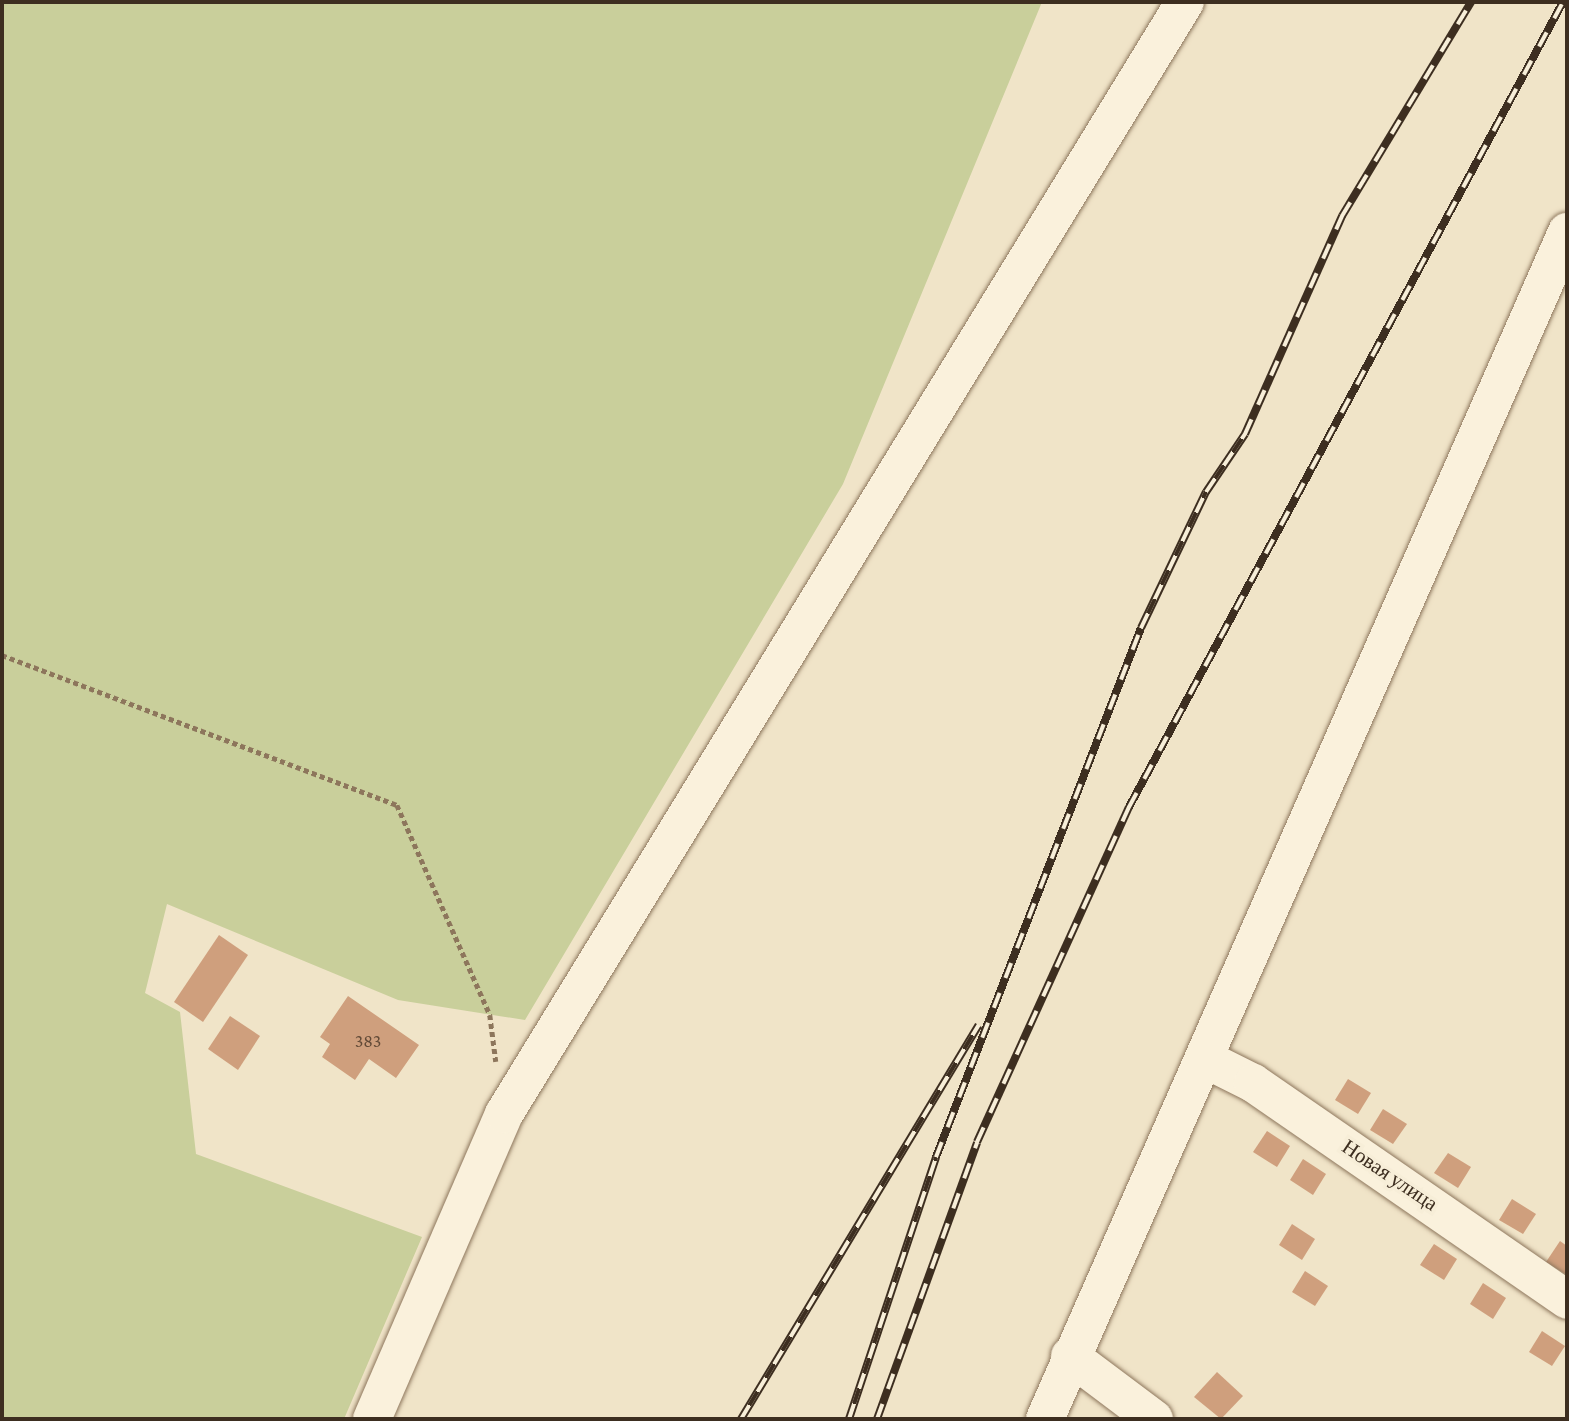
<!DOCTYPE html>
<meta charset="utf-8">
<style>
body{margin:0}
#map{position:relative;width:1569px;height:1421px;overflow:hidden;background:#f0e4c8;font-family:"Crimson Pro",serif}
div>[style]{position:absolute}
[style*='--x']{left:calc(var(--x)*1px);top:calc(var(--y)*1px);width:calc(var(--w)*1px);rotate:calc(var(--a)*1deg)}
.green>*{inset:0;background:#c9cf9b}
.building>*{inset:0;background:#cf9f7d}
.path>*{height:4.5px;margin-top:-2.25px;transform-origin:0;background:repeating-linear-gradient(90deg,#8d765c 0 5px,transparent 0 8.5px)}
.roads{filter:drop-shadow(0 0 2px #8d765c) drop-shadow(0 0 2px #8d765c)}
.minor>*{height:38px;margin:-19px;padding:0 19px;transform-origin:19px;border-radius:19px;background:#faf1dc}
.rail>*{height:8px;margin-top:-4px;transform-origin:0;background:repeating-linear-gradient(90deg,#f7eed8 0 16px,#3d2e20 0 32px);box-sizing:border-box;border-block:2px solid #3d2e20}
span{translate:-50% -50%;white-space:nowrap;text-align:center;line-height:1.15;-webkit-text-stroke:7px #f7eed8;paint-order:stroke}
.number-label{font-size:18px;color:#624a37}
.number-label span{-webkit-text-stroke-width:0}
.street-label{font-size:21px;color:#3d2e20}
.frame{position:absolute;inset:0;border:4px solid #3d2e20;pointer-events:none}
</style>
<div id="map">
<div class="green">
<i style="clip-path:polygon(2px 2px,1042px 2px,843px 484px,525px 1020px,398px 1000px,167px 904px,145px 993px,180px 1012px,196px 1154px,422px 1237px,344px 1419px,2px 1419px)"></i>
</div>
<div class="building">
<i style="clip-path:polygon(219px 935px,248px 955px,203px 1022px,174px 1002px)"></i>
<i style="clip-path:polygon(348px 996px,419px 1045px,396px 1078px,369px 1059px,355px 1080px,322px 1057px,330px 1044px,320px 1037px)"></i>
<i style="clip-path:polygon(230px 1016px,260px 1036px,238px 1070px,208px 1049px)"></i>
<i style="clip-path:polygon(1348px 1079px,1371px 1093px,1358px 1114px,1335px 1100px)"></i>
<i style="clip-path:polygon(1383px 1109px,1407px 1124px,1393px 1144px,1370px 1130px)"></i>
<i style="clip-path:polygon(1267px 1131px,1290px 1146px,1277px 1167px,1253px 1152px)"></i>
<i style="clip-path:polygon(1448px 1153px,1471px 1167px,1458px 1188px,1434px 1173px)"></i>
<i style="clip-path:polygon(1303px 1159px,1326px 1174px,1313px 1195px,1290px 1180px)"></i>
<i style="clip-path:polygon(1512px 1199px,1536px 1214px,1523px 1234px,1499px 1220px)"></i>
<i style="clip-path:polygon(1292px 1224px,1315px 1239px,1302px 1260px,1279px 1245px)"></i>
<i style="clip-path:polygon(1560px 1241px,1567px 1246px,1567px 1275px,1546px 1262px)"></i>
<i style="clip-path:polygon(1434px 1244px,1457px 1259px,1444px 1280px,1420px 1265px)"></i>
<i style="clip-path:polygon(1305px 1271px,1328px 1286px,1315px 1306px,1292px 1292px)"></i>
<i style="clip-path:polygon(1483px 1283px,1506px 1298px,1493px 1319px,1470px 1304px)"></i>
<i style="clip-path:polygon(1542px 1331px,1565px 1346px,1552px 1366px,1529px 1352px)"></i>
<i style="clip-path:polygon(1217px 1372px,1243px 1396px,1221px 1419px,1194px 1397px)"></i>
</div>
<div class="path">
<i style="--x:2;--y:655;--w:423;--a:20.8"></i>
<i style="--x:397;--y:805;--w:230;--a:66.1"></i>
<i style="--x:490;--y:1015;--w:47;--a:82.7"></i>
</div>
<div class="roads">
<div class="minor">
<i style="--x:1207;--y:1060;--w:51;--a:26.6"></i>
<i style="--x:1253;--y:1083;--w:382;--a:34.6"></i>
<i style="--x:1070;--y:1356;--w:105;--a:36.9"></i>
<i style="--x:372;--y:1419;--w:332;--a:-66.6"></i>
<i style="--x:504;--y:1114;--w:1304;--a:-58.52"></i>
<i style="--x:1045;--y:1419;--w:1297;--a:-66.26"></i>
</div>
</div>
<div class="rail">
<i style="--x:741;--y:1419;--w:460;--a:-58.9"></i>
<i style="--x:849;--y:1419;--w:276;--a:-71.6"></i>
<i style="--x:936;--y:1157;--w:567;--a:-68.82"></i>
<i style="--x:1141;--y:628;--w:151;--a:-64.5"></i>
<i style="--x:1206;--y:492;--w:70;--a:-56.1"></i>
<i style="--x:1245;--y:434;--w:239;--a:-66"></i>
<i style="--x:1342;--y:216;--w:250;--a:-58.9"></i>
<i style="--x:877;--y:1419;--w:294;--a:-70.1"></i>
<i style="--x:977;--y:1142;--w:368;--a:-65.6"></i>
<i style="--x:1129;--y:807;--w:915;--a:-61.67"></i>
</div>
<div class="number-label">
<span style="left:368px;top:1041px">383</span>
</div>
<div class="street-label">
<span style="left:1390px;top:1175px;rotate:34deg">Новая улица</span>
</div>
<div class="frame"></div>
</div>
